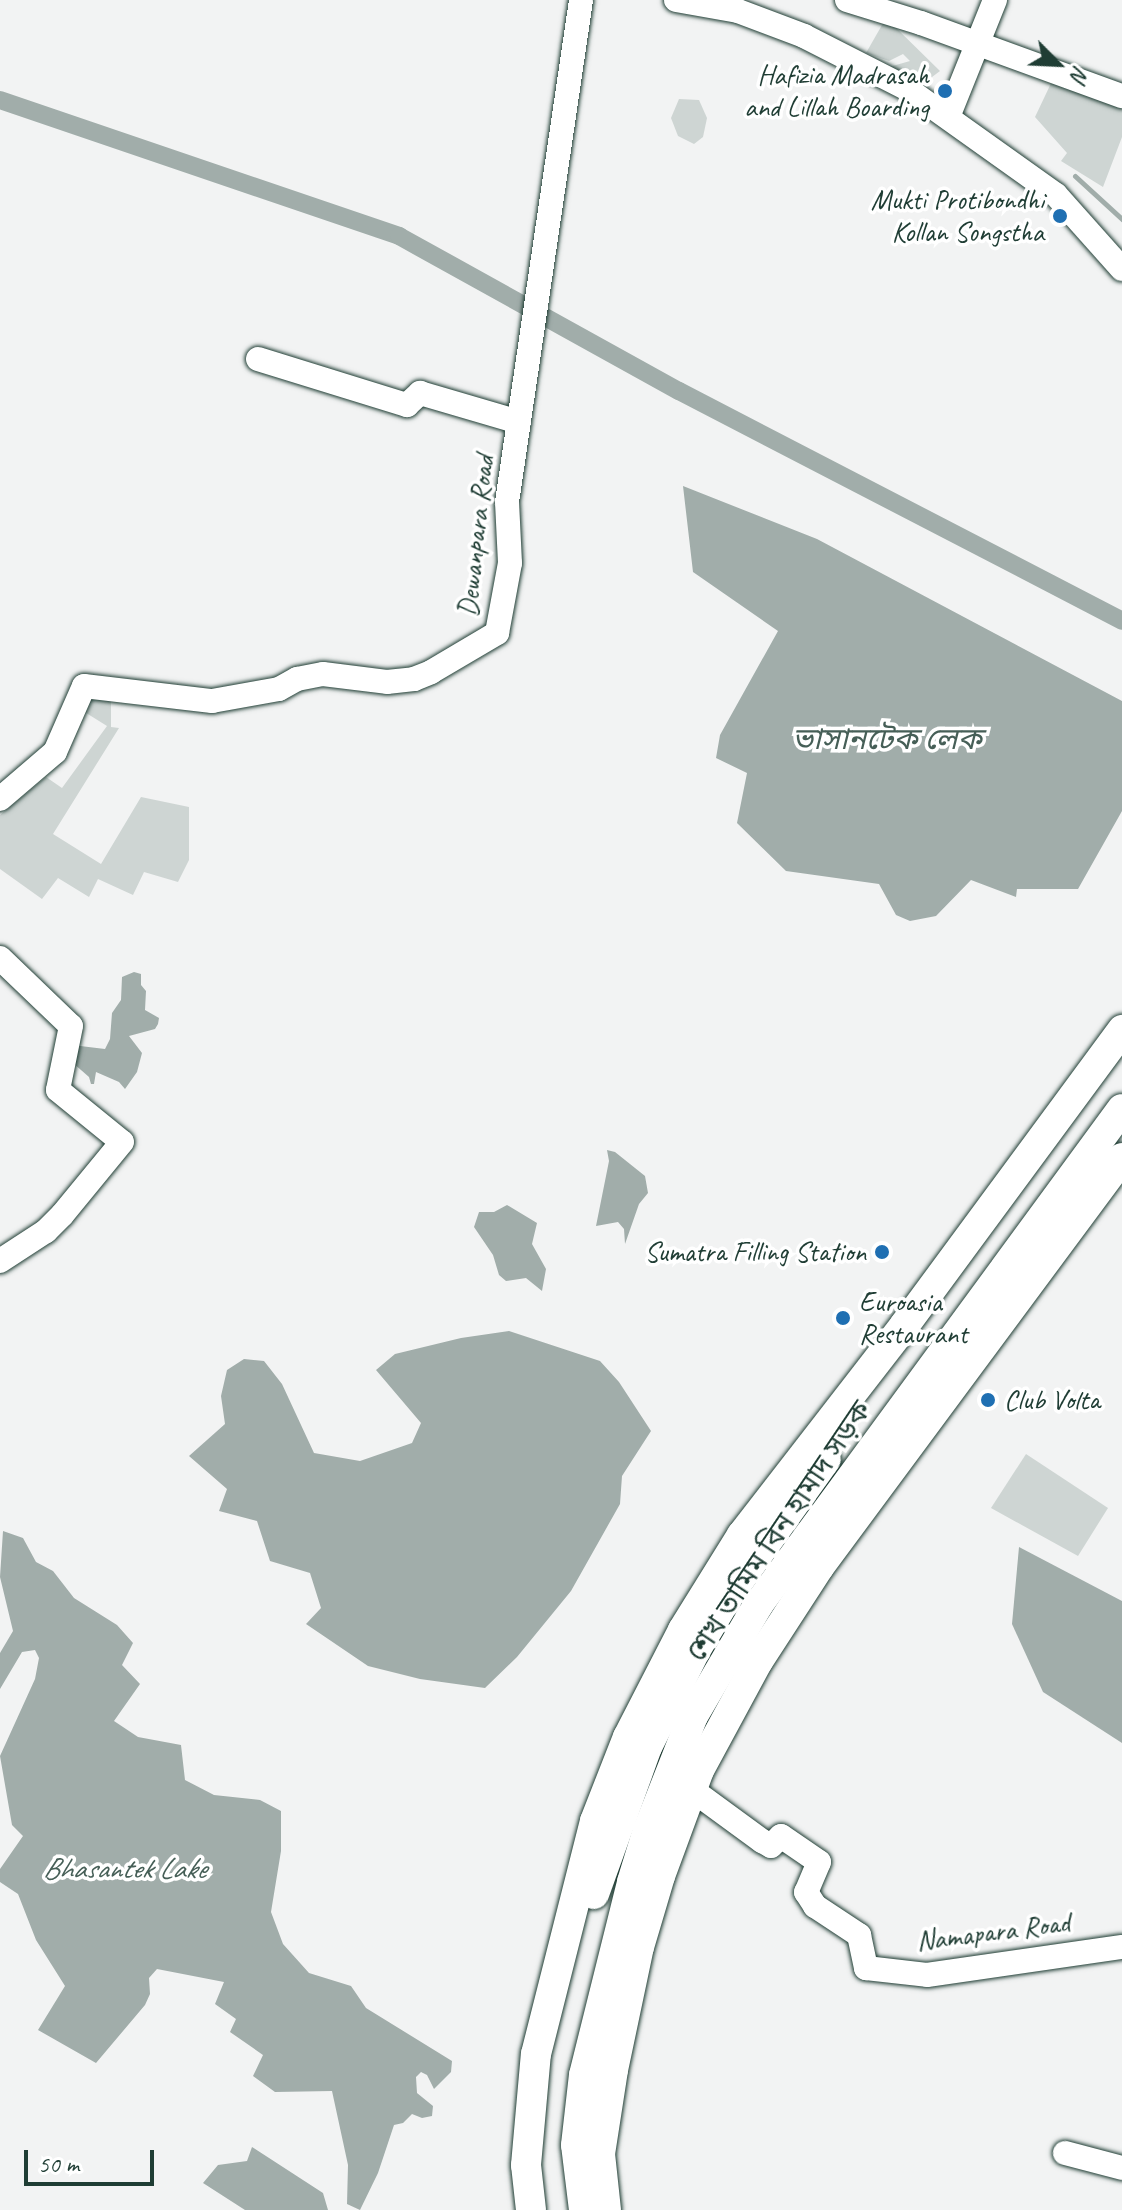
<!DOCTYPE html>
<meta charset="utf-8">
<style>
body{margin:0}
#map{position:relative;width:1122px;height:2210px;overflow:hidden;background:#f2f3f3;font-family:Caveat,"Noto Sans Bengali",sans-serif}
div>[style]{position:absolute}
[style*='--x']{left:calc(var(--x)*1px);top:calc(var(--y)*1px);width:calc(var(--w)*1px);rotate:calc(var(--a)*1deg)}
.green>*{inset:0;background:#ced5d3}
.water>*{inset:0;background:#a1adaa}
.stream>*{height:5px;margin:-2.5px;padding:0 2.5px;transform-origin:2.5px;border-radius:2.5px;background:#a1adaa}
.canal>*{height:18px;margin:-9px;padding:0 9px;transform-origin:9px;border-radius:9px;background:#a1adaa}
.roads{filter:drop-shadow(0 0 2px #1f3d34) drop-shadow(0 0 2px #1f3d34)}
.minor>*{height:24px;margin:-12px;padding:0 12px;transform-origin:12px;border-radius:12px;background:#fff}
.major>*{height:30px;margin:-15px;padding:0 15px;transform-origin:15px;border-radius:15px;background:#fff}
.dots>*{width:22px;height:22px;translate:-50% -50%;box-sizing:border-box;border:4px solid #fff;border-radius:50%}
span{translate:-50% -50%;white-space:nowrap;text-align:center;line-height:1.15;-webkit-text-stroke:7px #fff;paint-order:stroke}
.poi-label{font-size:28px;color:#1f3d34}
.right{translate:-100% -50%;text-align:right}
.left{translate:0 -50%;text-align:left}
.street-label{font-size:28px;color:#1f3d34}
.water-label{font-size:30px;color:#465f57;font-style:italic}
.north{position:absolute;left:1018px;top:24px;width:80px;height:80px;-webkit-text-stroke:6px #fff;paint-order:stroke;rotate:114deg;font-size:22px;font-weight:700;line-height:32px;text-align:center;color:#1f3d34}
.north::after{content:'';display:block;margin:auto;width:28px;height:36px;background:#1f3d34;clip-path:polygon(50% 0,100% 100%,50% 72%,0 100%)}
.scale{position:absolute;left:24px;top:2150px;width:130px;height:36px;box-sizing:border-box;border:4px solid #1f3d34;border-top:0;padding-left:10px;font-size:24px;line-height:28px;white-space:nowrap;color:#1f3d34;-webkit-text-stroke:6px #fff;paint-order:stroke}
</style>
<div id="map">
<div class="green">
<i style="clip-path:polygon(886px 18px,940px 71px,920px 86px,889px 67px,910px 61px,903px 54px,889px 61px,866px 53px)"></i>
<i style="clip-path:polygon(1054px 77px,1122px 102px,1122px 137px,1103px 187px,1061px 161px,1067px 153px,1035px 117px)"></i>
<i style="clip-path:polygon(679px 99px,699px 100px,707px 118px,703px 137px,694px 144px,678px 136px,671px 118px)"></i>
<i style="clip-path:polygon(91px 697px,111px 700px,111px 727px,119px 728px,53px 834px,101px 864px,141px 797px,189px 807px,189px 860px,178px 882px,144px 872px,133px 895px,98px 879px,89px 897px,58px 878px,42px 899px,0 869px,0 815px,46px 777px,62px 788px,107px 726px,83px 711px)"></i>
<i style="clip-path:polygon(1026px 1454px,1108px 1508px,1078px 1556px,991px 1508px)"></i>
</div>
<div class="water">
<i style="clip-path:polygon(683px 486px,817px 539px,1122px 701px,1122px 811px,1078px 889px,1017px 889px,1016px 897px,971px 880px,936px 916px,910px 921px,896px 915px,879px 884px,786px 871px,737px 823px,747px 773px,716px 758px,720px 735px,778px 631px,693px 572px)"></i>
<i style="clip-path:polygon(134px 972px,141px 974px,141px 985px,146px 991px,145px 1010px,159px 1018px,158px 1024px,155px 1029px,129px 1036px,142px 1053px,137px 1072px,125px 1089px,119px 1082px,96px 1072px,94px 1084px,91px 1084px,89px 1077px,73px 1063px,72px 1045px,105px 1049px,110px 1039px,112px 1013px,121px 1000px,122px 977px)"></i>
<i style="clip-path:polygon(607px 1150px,615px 1152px,645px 1176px,648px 1193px,639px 1204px,625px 1244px,624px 1229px,618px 1222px,596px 1226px,609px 1161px)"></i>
<i style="clip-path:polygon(507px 1205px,537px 1223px,532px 1244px,546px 1269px,542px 1291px,526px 1278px,506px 1281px,499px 1275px,493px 1255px,474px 1227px,479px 1212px,494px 1212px)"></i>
<i style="clip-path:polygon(509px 1331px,600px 1361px,619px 1382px,651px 1431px,622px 1476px,620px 1504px,571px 1591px,517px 1657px,485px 1688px,420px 1679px,368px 1666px,306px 1624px,321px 1608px,310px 1573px,270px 1561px,257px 1521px,219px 1511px,227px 1489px,189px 1456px,225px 1424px,221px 1396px,227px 1370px,244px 1359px,264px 1361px,282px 1384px,314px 1453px,360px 1461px,412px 1443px,421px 1423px,376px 1370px,395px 1354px,461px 1338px)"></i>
<i style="clip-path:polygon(3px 1531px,23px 1538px,36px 1562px,53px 1571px,74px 1598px,117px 1625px,133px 1643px,122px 1665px,140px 1684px,114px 1721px,138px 1737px,181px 1745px,185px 1780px,214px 1795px,260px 1800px,281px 1811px,281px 1851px,271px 1912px,283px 1944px,309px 1973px,351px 1986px,366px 2008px,452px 2061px,451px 2072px,434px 2089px,427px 2075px,421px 2072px,416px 2077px,417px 2093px,433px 2106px,432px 2116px,422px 2118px,412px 2114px,403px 2123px,394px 2125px,378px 2173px,360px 2210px,347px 2204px,348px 2165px,332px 2091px,275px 2092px,253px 2076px,263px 2055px,230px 2032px,236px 2019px,215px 2004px,224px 1982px,157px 1969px,149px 1978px,150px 1994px,145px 2005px,96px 2063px,38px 2030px,65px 1986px,36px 1940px,18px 1894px,0 1882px,0 1869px,23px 1836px,12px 1825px,0 1756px,35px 1679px,39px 1658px,35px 1650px,22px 1652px,0 1689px,0 1653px,13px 1631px,0 1577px)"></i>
<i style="clip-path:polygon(1019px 1547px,1122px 1601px,1122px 1743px,1043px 1692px,1012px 1624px)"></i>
<i style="clip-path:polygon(252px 2147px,323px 2193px,328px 2210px,245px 2210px,203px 2183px,218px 2165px,247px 2161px)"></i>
</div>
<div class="stream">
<i style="--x:1075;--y:176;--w:64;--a:42.5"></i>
</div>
<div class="canal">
<i style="--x:0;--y:100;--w:422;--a:18.8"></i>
<i style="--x:399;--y:236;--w:320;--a:29"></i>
<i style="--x:679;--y:391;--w:499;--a:27.4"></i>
</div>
<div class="roads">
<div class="minor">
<i style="--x:676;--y:0;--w:63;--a:10.1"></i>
<i style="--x:738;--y:11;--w:71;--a:20.7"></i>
<i style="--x:804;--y:36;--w:114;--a:27"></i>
<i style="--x:906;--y:88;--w:184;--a:35.5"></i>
<i style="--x:1056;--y:195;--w:99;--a:48.3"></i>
<i style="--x:847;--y:0;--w:77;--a:17.3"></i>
<i style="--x:921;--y:23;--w:214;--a:20"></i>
<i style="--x:948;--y:117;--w:126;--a:-68.1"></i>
<i style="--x:258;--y:359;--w:156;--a:17.2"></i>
<i style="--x:407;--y:405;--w:18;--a:-43"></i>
<i style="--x:420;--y:393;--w:103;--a:16.3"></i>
<i style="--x:0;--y:799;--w:72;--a:-40.5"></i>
<i style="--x:55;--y:752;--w:72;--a:-66.3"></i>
<i style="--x:84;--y:686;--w:129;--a:6.7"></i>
<i style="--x:212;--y:701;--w:68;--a:-10.2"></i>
<i style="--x:279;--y:689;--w:21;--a:-29"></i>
<i style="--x:297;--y:679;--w:26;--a:-11"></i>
<i style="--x:323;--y:674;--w:64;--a:7.1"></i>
<i style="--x:387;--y:682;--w:27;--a:-6"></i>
<i style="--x:414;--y:679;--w:18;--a:-22"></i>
<i style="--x:431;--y:672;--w:77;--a:-30.6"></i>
<i style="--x:497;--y:633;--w:71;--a:-79.5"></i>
<i style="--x:510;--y:563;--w:61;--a:-92.8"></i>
<i style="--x:507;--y:502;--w:507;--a:-81.61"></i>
<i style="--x:0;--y:958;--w:98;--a:43.8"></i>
<i style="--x:71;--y:1026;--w:65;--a:101.5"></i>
<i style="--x:58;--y:1090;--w:82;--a:39.1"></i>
<i style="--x:122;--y:1142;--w:94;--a:129.4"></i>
<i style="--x:62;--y:1215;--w:23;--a:135"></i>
<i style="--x:46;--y:1231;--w:55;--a:146.9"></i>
<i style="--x:680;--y:1781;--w:102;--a:36.2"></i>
<i style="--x:762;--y:1841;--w:10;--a:29"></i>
<i style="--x:771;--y:1846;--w:14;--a:-45"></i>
<i style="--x:781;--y:1836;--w:46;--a:34.4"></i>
<i style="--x:819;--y:1862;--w:33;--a:113"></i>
<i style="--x:806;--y:1892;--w:17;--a:57"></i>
<i style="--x:815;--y:1906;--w:53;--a:33.4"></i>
<i style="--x:859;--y:1935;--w:34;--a:78"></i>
<i style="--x:866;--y:1968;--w:61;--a:6.5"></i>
<i style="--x:927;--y:1975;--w:197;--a:-8.2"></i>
<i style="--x:1065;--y:2153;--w:59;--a:14.7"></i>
</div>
<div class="major">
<i style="--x:594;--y:1894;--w:156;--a:-70.2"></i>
<i style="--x:647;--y:1747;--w:107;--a:-63.4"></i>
<i style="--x:695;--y:1651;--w:64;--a:-59"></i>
<i style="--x:728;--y:1596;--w:168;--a:-54.4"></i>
<i style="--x:531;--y:2210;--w:45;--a:-96.3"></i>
<i style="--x:526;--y:2165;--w:111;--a:-84.9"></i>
<i style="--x:536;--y:2054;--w:240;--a:-75.8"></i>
<i style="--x:595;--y:1821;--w:90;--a:-68.6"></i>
<i style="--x:628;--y:1737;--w:120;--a:-62.8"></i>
<i style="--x:683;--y:1630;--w:112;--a:-58.2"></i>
<i style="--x:742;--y:1535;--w:264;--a:-52.2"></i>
<i style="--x:904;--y:1326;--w:368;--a:-53.6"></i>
<i style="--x:584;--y:2210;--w:65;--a:-97"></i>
<i style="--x:576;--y:2145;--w:70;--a:-83.5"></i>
<i style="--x:584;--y:2075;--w:199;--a:-76"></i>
<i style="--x:632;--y:1882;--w:54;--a:-72.9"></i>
<i style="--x:648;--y:1830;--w:123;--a:-68.5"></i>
<i style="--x:693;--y:1716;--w:129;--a:-59.6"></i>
<i style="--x:758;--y:1605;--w:615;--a:-53.73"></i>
<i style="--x:606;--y:2210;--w:56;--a:-96.1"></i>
<i style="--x:600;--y:2154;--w:85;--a:-81.2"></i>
<i style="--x:613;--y:2070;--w:126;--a:-78.1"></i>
<i style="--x:639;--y:1947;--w:74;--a:-73.5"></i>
<i style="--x:660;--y:1876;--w:113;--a:-69.8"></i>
<i style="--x:699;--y:1770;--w:124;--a:-61.6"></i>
<i style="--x:758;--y:1661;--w:112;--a:-57"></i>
<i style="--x:819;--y:1567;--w:509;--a:-53.47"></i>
</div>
</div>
<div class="dots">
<i style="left:945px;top:91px;background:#1f6fb2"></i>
<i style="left:1060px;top:216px;background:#1f6fb2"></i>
<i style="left:882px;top:1252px;background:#1f6fb2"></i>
<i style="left:843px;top:1318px;background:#1f6fb2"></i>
<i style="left:988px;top:1400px;background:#1f6fb2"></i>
</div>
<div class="poi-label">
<span class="right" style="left:929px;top:91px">Hafizia Madrasah<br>and Lillah Boarding</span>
<span class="right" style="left:1044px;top:216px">Mukti Protibondhi<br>Kollan Songstha</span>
<span class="right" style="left:866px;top:1252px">Sumatra Filling Station</span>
<span class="left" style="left:859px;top:1318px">Euroasia<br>Restaurant</span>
<span class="left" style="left:1004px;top:1400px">Club Volta</span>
</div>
<div class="street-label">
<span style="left:476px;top:536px;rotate:-84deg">Dewanpara Road</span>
<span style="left:779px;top:1531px;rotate:-56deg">শেখ তামিম বিন হামাদ সড়ক</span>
<span style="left:993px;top:1932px;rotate:-7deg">Namapara Road</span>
</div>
<div class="water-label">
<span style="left:887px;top:739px">ভাসানটেক লেক</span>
<span style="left:124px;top:1868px">Bhasantek Lake</span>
</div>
<div class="north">N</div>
<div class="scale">50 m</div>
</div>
